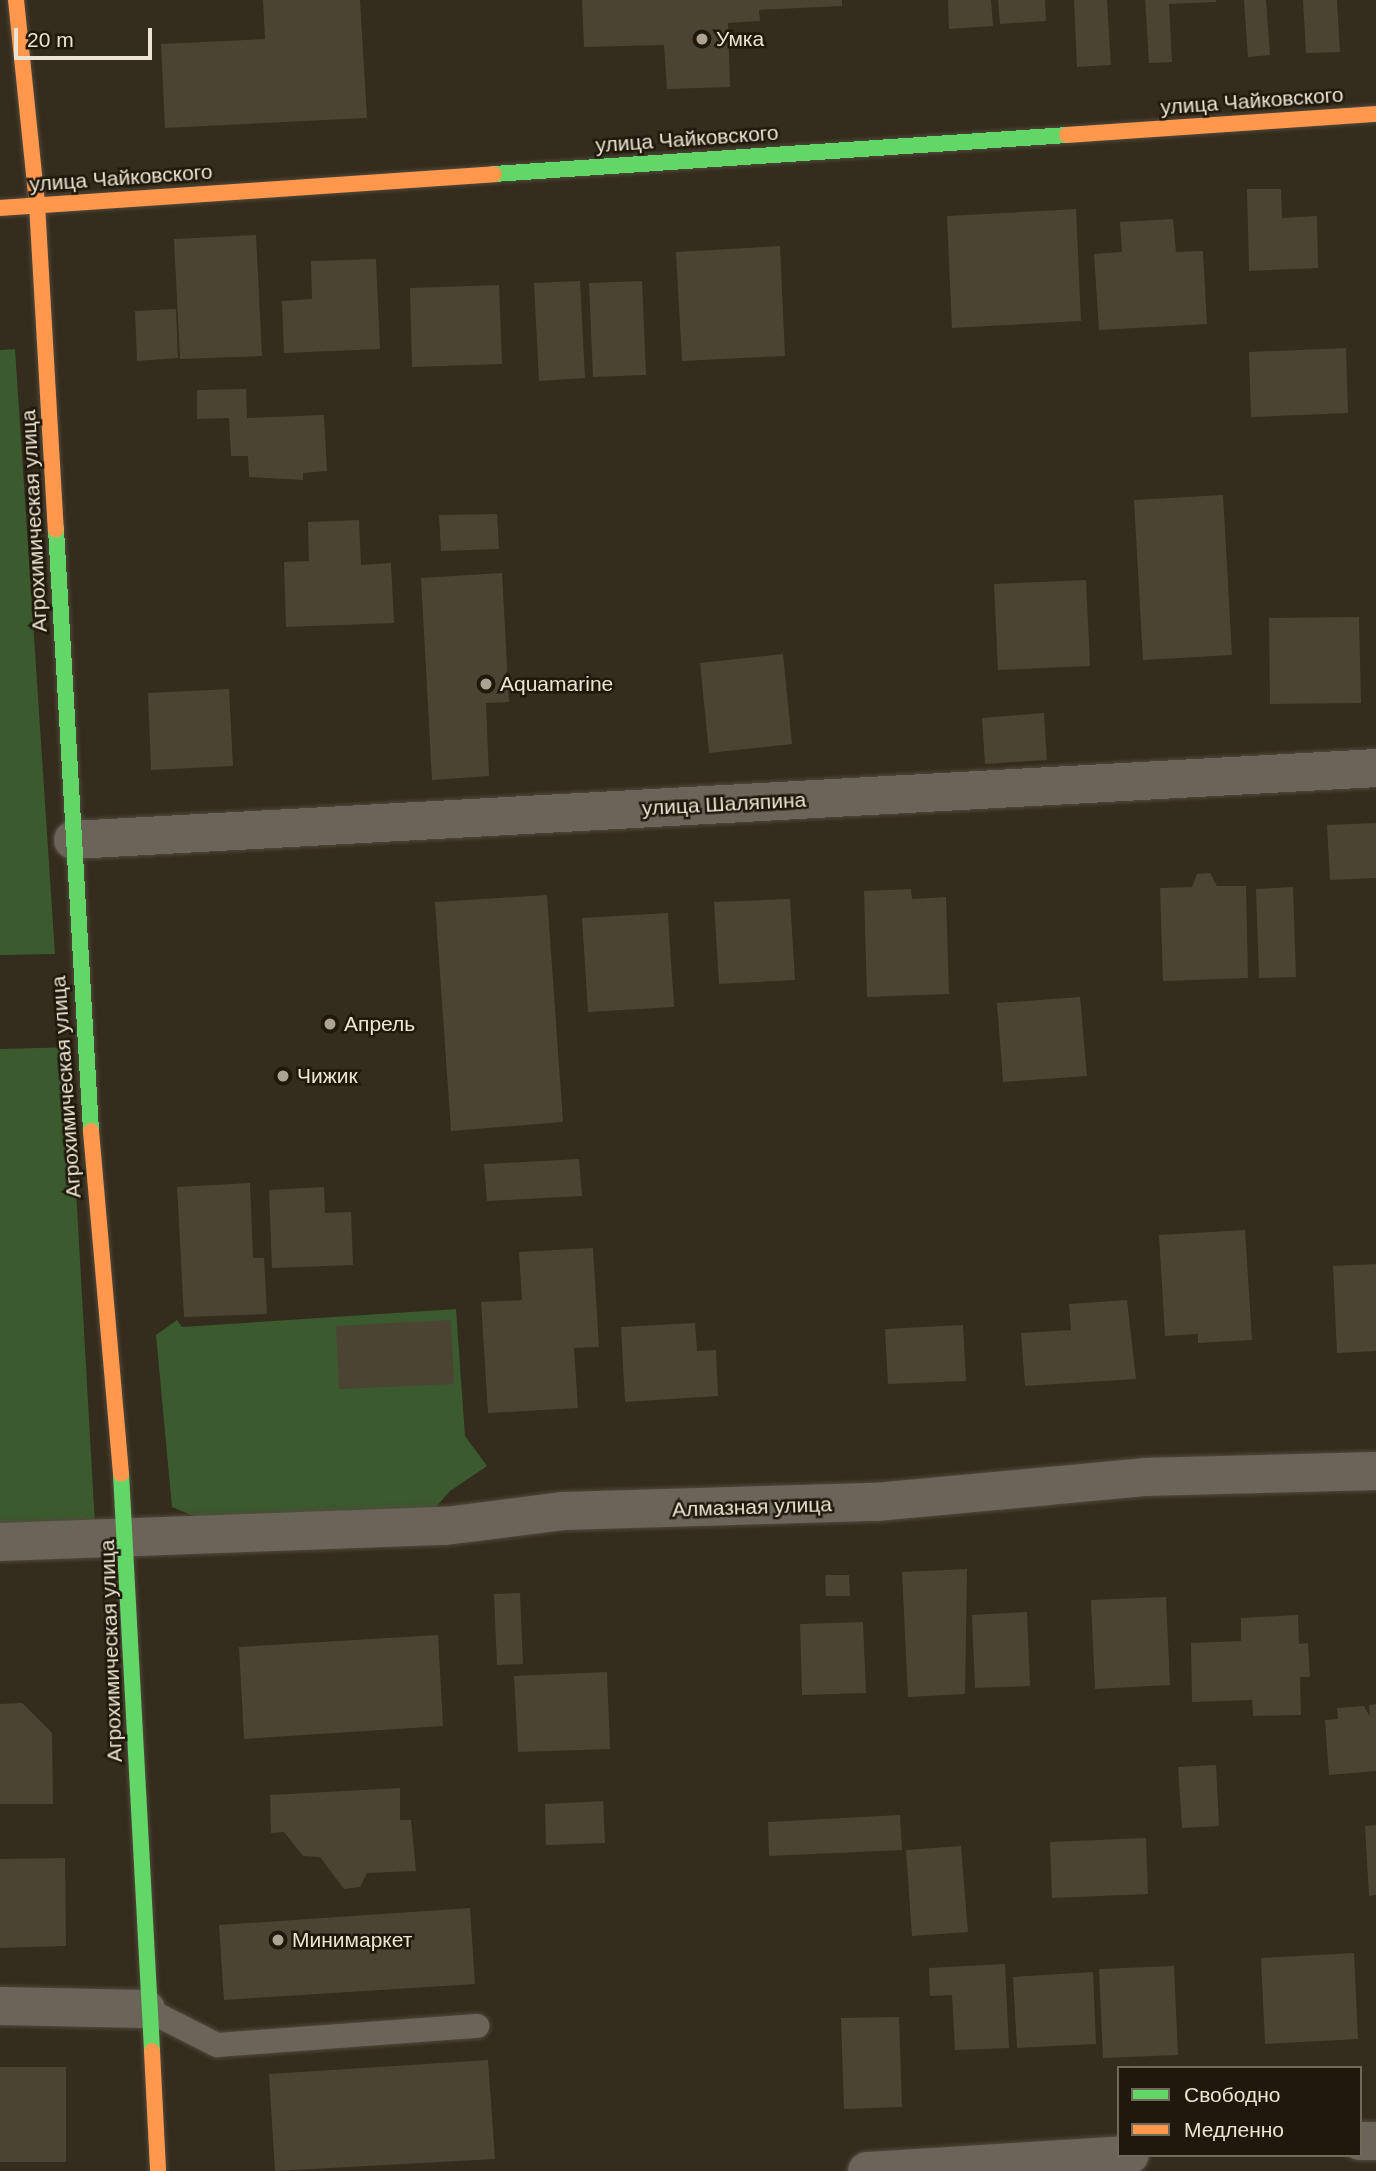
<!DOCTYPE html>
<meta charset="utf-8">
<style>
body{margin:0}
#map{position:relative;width:1376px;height:2171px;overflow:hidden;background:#342c1c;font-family:Helvetica,sans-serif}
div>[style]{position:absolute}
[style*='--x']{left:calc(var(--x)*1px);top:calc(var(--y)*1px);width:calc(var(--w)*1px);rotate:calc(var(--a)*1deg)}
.green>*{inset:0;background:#3b5a2f}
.building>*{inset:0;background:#4c4433}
.roads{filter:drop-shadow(0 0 2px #514a3d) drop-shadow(0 0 2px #514a3d)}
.lane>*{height:24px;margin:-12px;padding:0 12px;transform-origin:12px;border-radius:12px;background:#6b6559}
.street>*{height:38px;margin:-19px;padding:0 19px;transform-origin:19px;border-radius:19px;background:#6b6559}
.fast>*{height:16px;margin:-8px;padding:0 8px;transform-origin:8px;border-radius:8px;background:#63d668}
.slow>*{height:16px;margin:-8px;padding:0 8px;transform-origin:8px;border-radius:8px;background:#ff974d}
.dots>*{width:19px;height:19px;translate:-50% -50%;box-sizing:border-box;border:4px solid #1f190c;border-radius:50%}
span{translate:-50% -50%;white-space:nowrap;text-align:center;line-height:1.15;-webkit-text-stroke:5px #1f190c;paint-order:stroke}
.poi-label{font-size:21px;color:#ece3d2}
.left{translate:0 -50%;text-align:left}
.street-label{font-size:21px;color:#ece3d2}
.legend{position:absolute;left:1117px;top:2066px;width:245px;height:91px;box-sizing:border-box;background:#1f190c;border:2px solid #716a5b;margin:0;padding:9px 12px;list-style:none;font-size:21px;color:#ece3d2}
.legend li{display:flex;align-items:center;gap:14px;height:35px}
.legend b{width:35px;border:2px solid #716a5b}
.scale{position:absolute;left:14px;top:28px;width:138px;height:32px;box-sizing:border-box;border:4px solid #ece3d2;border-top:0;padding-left:9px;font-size:21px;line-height:24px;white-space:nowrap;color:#ece3d2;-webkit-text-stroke:5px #1f190c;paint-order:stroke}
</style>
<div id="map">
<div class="green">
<i style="clip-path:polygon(15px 349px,55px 954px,0 955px,0 350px)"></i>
<i style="clip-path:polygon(76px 1047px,68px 1048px,95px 1525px,0 1528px,0 1049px)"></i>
<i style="clip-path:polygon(456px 1309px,465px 1436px,487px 1466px,450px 1491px,421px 1524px,220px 1527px,172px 1507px,156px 1335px,177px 1320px,182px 1327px)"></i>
</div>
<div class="building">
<i style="clip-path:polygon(263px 0,360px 0,367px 118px,165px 128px,161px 44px,265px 39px)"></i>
<i style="clip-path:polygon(582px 0,842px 0,842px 6px,759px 10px,760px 21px,728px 23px,730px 87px,667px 89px,664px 45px,584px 47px)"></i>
<i style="clip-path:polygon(948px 0,991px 0,993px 26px,949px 29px)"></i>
<i style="clip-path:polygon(998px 0,1045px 0,1046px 21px,1000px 24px)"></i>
<i style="clip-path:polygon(1074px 0,1107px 0,1111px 65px,1077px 67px)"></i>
<i style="clip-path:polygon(1145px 0,1216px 0,1216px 2px,1169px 4px,1172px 62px,1149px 63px)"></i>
<i style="clip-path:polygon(1244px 0,1266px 0,1270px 55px,1248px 57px)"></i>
<i style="clip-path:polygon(1303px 0,1337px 0,1340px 52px,1306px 53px)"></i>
<i style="clip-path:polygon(1247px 189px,1281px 189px,1282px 218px,1317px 216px,1318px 268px,1249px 271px)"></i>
<i style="clip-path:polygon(1076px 209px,1081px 321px,952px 328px,947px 216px)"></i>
<i style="clip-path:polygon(1173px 219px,1176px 252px,1203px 251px,1207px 324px,1099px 330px,1094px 254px,1122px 252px,1120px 222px)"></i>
<i style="clip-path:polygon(256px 235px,262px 356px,180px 359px,174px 239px)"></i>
<i style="clip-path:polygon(780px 246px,785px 356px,682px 361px,676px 252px)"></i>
<i style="clip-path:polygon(376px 259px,380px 349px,284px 353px,282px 301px,312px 299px,311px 261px)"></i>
<i style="clip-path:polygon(580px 281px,585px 378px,539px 381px,534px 283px)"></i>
<i style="clip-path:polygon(642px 281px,646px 375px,593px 377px,589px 283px)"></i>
<i style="clip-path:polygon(499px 285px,502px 364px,412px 367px,410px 288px)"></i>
<i style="clip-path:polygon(176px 309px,178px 358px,137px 361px,135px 311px)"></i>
<i style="clip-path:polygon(1346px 348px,1348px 413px,1251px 417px,1249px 352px)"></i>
<i style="clip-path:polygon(246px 389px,247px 418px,324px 415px,327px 471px,303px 473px,303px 480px,249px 477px,248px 456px,231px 456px,229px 418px,197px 419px,197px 390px)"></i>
<i style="clip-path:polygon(1223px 495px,1232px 655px,1143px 660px,1134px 500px)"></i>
<i style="clip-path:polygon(497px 514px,499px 549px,441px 551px,439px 515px)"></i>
<i style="clip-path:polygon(359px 520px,361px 565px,391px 563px,394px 623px,286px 627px,284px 562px,309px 561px,308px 522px)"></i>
<i style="clip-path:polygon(502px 573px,509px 702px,486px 703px,489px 776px,432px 780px,421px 578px)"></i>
<i style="clip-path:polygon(1086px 580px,1090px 666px,998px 670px,994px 584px)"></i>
<i style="clip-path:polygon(1359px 617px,1361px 703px,1270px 704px,1269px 618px)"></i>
<i style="clip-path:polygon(783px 654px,792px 744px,709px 753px,700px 663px)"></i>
<i style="clip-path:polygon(229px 689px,233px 766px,151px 770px,148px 693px)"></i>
<i style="clip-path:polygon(1044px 713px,1047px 760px,985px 764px,982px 718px)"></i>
<i style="clip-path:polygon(1376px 823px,1376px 878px,1330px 880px,1327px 825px)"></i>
<i style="clip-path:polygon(1210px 873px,1217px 886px,1246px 886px,1248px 978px,1163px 981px,1160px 888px,1192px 887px,1197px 874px)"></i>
<i style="clip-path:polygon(1293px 887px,1296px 977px,1259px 978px,1256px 889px)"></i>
<i style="clip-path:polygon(911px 889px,912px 899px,946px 897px,949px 994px,867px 997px,864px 891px)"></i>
<i style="clip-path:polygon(547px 895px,563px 1122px,451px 1131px,435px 902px)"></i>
<i style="clip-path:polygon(790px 899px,795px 980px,719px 984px,714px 902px)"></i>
<i style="clip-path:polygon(668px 913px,674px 1007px,588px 1012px,582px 918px)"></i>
<i style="clip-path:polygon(1080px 997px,1087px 1076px,1003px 1082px,997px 1003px)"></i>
<i style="clip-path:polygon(579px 1159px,582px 1196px,487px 1201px,484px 1164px)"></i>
<i style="clip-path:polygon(250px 1183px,253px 1258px,264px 1258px,267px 1314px,184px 1317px,177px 1187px)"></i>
<i style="clip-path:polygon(324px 1187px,325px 1213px,351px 1212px,353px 1265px,272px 1268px,269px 1190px)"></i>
<i style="clip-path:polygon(1245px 1230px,1252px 1340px,1198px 1343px,1198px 1334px,1165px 1336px,1159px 1235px)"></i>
<i style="clip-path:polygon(593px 1248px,599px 1347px,574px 1348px,578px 1408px,488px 1413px,481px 1302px,522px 1300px,519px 1252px)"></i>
<i style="clip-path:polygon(1376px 1264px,1376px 1351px,1337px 1353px,1333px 1266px)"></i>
<i style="clip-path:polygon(1127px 1300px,1136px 1379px,1025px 1386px,1021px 1333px,1071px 1330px,1069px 1304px)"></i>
<i style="clip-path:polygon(451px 1320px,454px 1384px,339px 1389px,336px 1326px)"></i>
<i style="clip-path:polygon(695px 1323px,697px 1351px,716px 1350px,718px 1396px,625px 1402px,621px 1327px)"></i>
<i style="clip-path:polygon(963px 1325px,966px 1381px,888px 1384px,885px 1329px)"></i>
<i style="clip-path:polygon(967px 1569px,965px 1694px,908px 1697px,902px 1572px)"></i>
<i style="clip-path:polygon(825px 1575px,849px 1575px,850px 1596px,826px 1596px)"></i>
<i style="clip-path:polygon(520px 1593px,523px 1664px,497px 1665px,494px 1594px)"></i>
<i style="clip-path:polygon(1166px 1597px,1170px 1685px,1095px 1689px,1091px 1600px)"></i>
<i style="clip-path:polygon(1027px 1612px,1030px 1686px,975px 1688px,972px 1615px)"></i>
<i style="clip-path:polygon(1298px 1615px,1299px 1644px,1308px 1643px,1310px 1677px,1300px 1677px,1301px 1715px,1253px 1716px,1252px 1700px,1192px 1702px,1191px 1643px,1241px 1641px,1241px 1618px)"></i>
<i style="clip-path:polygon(863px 1622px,866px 1693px,802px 1695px,800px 1624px)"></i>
<i style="clip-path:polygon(438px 1635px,443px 1726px,244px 1739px,239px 1647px)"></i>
<i style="clip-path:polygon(607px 1672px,610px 1749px,518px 1752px,514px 1676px)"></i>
<i style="clip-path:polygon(22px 1703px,52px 1733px,53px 1804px,0 1804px,0 1704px)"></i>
<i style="clip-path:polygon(1376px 1704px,1376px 1771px,1329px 1775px,1325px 1720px,1338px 1719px,1337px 1708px,1364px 1706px,1370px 1717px,1369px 1705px)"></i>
<i style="clip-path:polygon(1216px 1765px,1219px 1826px,1182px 1828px,1178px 1767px)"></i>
<i style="clip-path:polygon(400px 1788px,400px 1820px,411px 1820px,416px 1871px,367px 1873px,360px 1887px,344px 1889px,320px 1857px,303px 1856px,284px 1832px,271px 1833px,270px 1795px)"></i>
<i style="clip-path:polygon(603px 1801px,605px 1843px,546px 1845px,545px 1804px)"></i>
<i style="clip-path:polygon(900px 1815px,902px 1850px,769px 1856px,768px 1822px)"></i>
<i style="clip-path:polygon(1376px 1825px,1376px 1895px,1369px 1896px,1365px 1826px)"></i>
<i style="clip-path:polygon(1146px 1838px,1148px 1894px,1052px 1898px,1050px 1842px)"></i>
<i style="clip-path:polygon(961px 1846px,968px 1932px,912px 1936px,906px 1850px)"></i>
<i style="clip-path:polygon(65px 1858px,66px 1946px,0 1948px,0 1859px)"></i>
<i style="clip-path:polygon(470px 1908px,475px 1984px,224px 2000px,219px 1925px)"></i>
<i style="clip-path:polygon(1354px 1953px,1358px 2039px,1265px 2044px,1261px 1958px)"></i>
<i style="clip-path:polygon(1005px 1964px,1009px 2048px,955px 2050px,952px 1995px,930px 1996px,929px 1968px)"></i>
<i style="clip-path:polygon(1174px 1966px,1178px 2055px,1103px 2058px,1099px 1969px)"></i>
<i style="clip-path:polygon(1093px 1972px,1096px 2044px,1017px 2048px,1013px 1977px)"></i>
<i style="clip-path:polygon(899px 2017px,902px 2107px,844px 2109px,841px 2018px)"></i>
<i style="clip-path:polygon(488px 2060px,495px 2159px,275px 2171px,269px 2074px)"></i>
<i style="clip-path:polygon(0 2067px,66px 2067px,66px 2162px,0 2162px)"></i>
</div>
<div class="roads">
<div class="lane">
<i style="--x:146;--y:2009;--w:80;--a:26.9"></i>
<i style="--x:217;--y:2045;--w:261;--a:-4.2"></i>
</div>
<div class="street">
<i style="--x:73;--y:840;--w:1305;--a:-3.16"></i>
<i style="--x:0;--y:1542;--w:445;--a:-2.1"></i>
<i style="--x:445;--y:1526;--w:120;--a:-7.2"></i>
<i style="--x:564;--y:1511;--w:312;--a:-1.7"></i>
<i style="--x:876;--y:1502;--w:269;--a:-5.3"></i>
<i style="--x:1144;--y:1477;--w:232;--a:-1.5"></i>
<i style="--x:0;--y:2006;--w:146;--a:1.2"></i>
<i style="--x:1360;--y:2141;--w:16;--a:0"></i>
<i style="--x:867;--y:2171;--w:263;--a:-3.5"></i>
</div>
<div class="fast">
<i style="--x:494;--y:174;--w:574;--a:-3.89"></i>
<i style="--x:56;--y:529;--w:603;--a:86.67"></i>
<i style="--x:121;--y:1474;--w:578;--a:86.92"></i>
</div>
<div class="slow">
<i style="--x:16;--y:0;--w:205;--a:84.1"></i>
<i style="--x:37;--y:204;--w:326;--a:86.7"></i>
<i style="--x:1067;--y:135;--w:310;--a:-3.9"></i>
<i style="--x:0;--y:208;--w:495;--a:-3.9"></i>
<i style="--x:91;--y:1131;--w:344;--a:85"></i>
<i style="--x:152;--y:2051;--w:120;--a:87.1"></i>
</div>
</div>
<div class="dots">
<i style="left:702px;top:39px;background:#aca392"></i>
<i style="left:486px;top:684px;background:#aca392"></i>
<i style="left:330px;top:1024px;background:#aca392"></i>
<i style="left:283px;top:1076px;background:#aca392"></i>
<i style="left:278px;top:1940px;background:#aca392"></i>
</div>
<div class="poi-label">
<span class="left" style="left:716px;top:39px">Умка</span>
<span class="left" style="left:500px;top:684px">Aquamarine</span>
<span class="left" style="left:344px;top:1024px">Апрель</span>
<span class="left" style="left:297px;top:1076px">Чижик</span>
<span class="left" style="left:292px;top:1940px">Минимаркет</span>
</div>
<div class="street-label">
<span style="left:1252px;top:101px;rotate:-4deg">улица Чайковского</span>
<span style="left:687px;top:139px;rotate:-4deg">улица Чайковского</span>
<span style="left:121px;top:178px;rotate:-4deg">улица Чайковского</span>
<span style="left:34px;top:521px;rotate:-93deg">Агрохимическая улица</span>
<span style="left:724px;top:804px;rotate:-3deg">улица Шаляпина</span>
<span style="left:66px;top:1087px;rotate:-94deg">Агрохимическая улица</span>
<span style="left:752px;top:1507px;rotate:-2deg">Алмазная улица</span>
<span style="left:111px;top:1651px;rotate:-92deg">Агрохимическая улица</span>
</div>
<ul class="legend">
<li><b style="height:9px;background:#63d668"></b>Свободно</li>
<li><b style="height:9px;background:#ff974d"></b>Медленно</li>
</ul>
<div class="scale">20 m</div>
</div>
